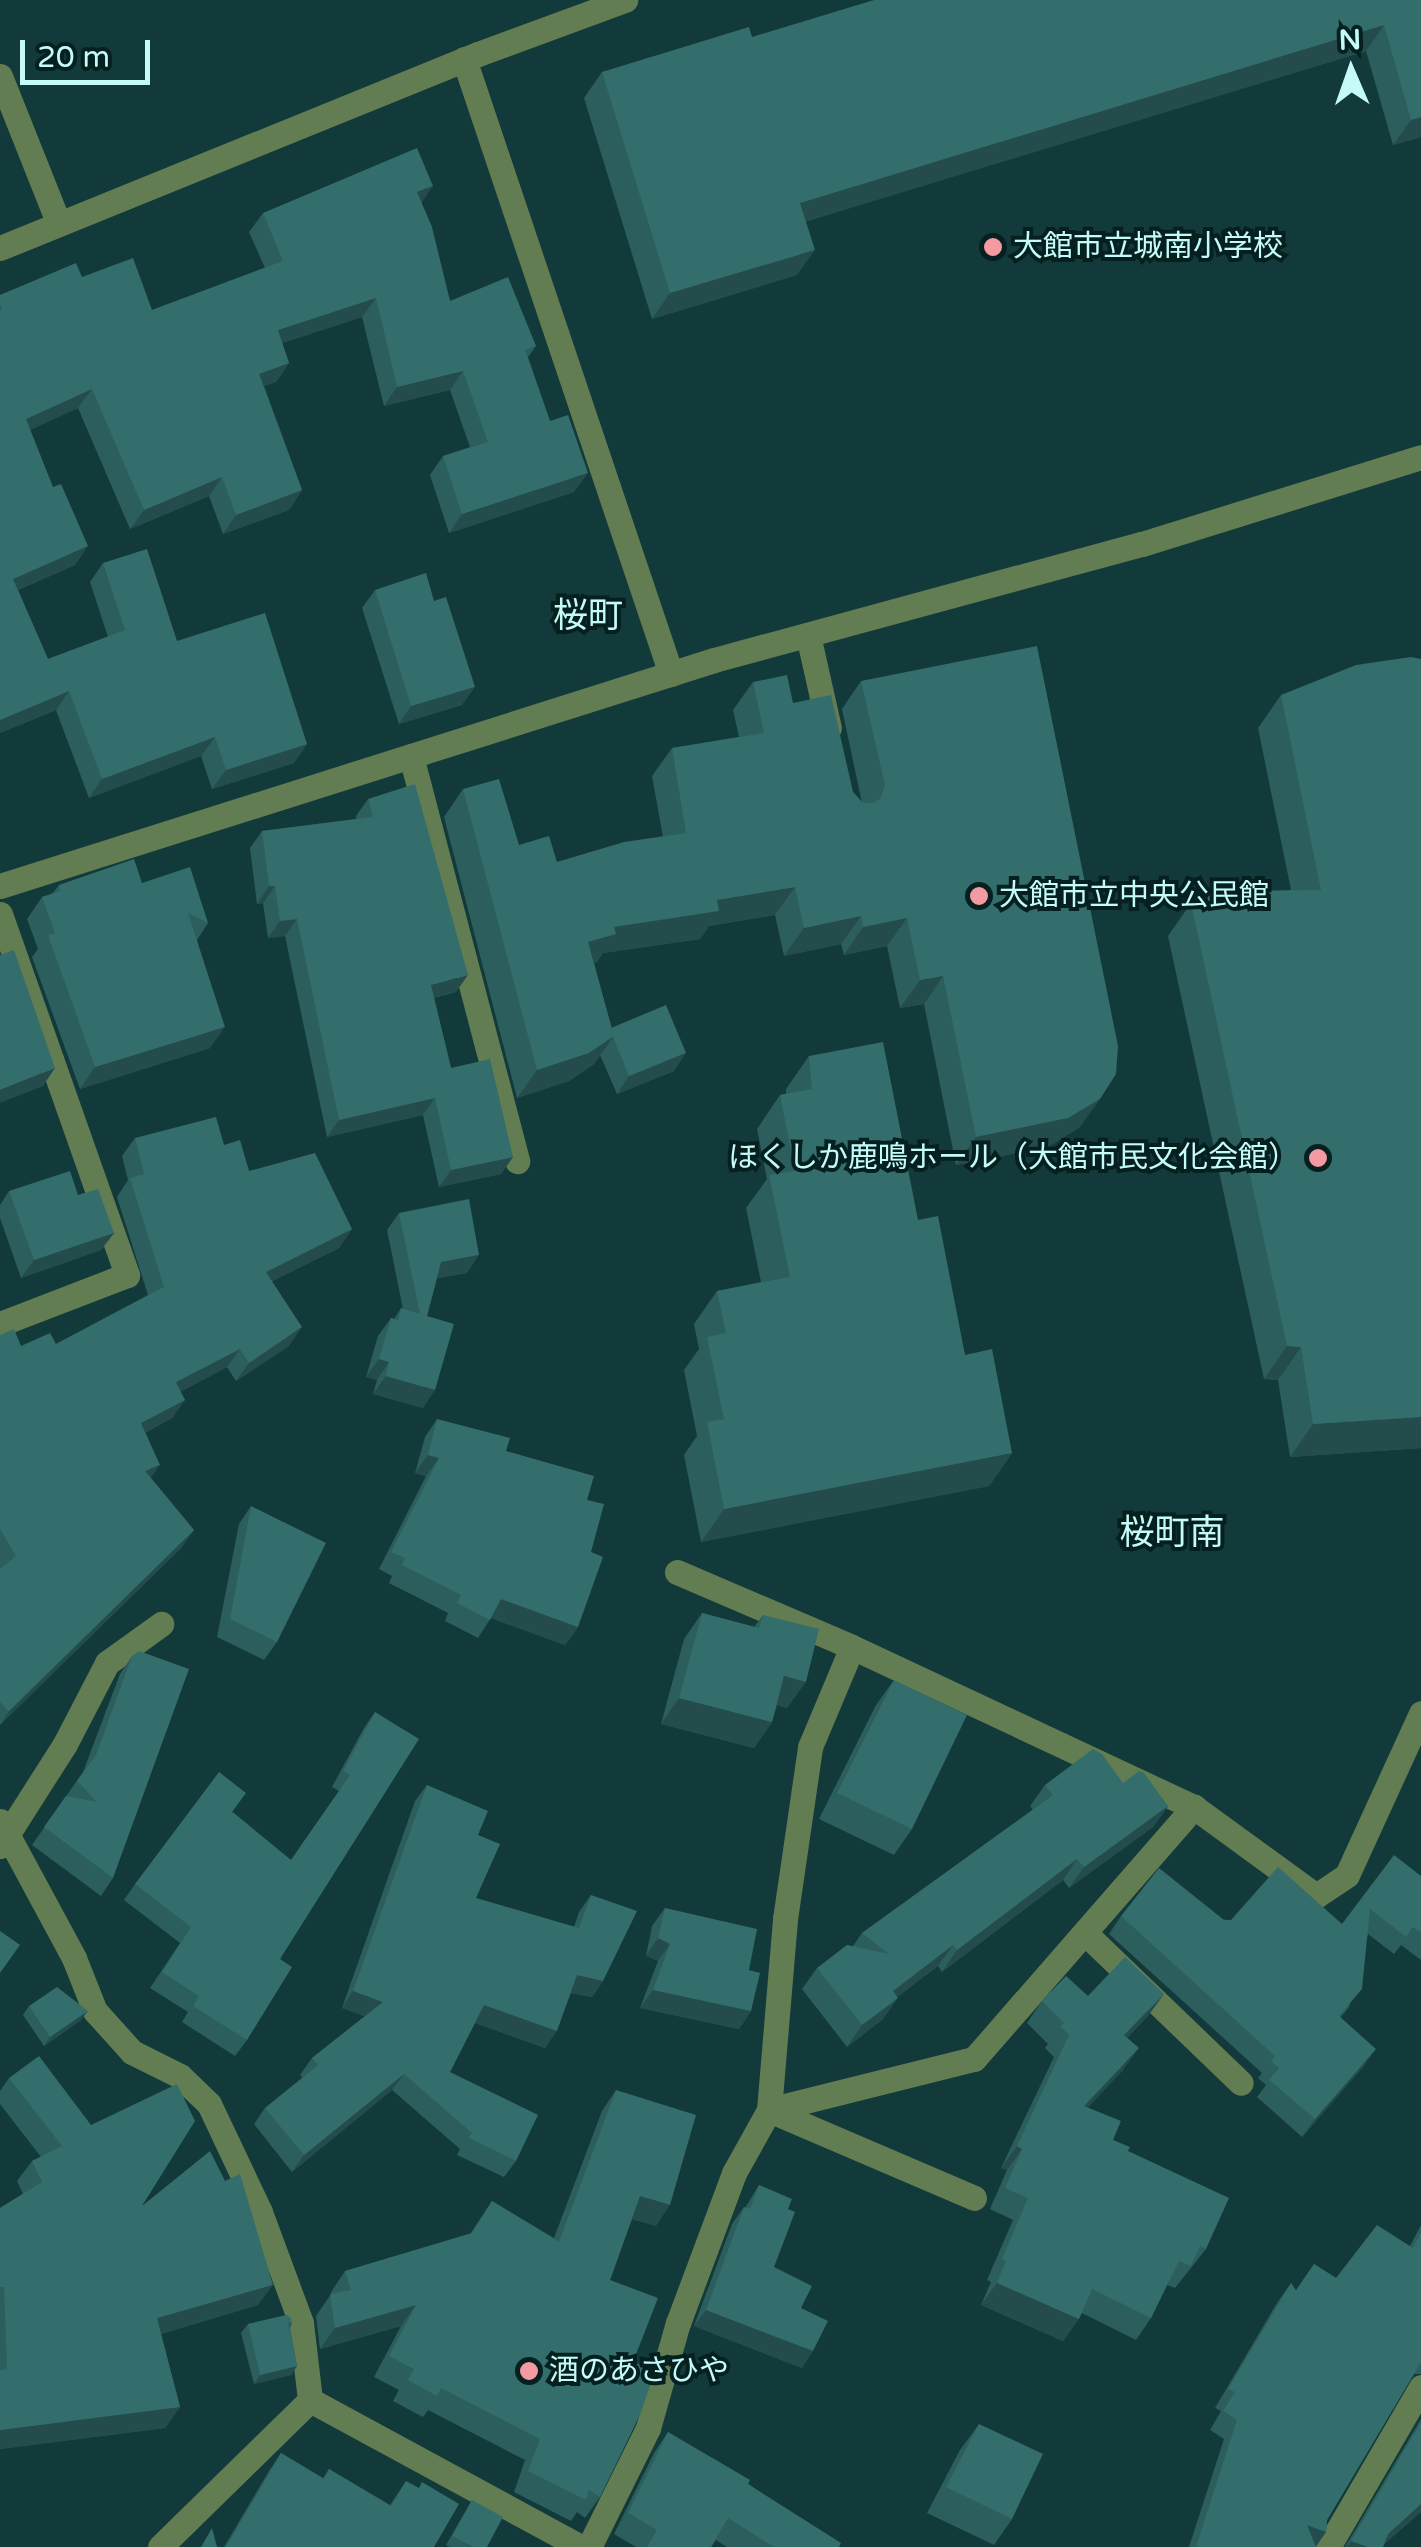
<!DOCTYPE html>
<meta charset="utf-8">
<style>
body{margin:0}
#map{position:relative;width:1421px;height:2547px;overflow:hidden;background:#133a3a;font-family:"Varela Round","Noto Sans JP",sans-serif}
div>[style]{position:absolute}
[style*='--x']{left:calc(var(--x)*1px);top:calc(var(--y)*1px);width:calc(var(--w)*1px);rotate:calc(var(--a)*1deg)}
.minor>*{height:25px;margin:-12.5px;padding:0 12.5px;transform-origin:12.5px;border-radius:12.5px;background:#637d53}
.wall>*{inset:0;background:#2c5e5d}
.shaded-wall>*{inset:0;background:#244c4c}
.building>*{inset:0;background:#336d6c}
.dots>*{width:28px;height:28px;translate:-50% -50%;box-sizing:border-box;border:5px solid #05201f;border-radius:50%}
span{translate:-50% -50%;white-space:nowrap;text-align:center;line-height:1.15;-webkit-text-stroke:8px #05201f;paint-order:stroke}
.poi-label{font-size:30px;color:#c4faf8}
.left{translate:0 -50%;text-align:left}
.right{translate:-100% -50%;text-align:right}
.quarter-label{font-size:35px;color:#c4faf8}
.north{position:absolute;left:1301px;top:20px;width:100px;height:100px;-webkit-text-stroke:8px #05201f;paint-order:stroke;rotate:358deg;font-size:28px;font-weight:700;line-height:40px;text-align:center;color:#c4faf8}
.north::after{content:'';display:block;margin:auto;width:35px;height:45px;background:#c4faf8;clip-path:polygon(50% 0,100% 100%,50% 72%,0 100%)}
.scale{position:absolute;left:20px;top:40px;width:130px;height:45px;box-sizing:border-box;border:5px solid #c4faf8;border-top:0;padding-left:12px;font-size:30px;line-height:35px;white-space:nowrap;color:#c4faf8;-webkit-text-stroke:8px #05201f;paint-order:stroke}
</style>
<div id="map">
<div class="minor">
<i style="--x:464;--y:59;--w:649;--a:71.4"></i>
<i style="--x:0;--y:76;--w:157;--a:68.3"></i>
<i style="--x:0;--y:248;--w:516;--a:-22.09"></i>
<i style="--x:478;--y:54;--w:157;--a:-20.2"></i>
<i style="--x:808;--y:635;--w:95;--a:77.3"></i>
<i style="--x:411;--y:756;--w:419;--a:75.3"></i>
<i style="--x:0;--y:886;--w:749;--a:-17.56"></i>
<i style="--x:714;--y:660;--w:443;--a:-15.2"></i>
<i style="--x:1142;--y:544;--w:292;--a:-17.3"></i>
<i style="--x:0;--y:914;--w:383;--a:70.6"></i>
<i style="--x:127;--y:1275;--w:136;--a:158.9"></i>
<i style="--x:677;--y:1572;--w:190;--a:23.2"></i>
<i style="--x:852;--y:1647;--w:378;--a:25.1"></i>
<i style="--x:1194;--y:1807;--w:151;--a:36.1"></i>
<i style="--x:1316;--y:1896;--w:37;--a:-34"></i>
<i style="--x:1347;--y:1875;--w:178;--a:-65.4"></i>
<i style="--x:0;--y:1821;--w:156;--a:61.6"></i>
<i style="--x:74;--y:1958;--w:57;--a:68.4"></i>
<i style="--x:95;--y:2011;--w:55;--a:47.9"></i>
<i style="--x:132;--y:2052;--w:54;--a:26.6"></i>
<i style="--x:180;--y:2076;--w:40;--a:44"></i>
<i style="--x:209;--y:2104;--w:119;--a:64.7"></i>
<i style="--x:260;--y:2212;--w:118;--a:69.7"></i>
<i style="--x:301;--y:2323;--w:78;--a:83.3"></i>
<i style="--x:0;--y:1846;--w:121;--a:-57.5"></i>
<i style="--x:65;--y:1744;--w:91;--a:-62.6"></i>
<i style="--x:107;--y:1663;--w:67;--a:-35.8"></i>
<i style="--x:1085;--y:1933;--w:216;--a:43.9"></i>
<i style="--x:769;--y:2110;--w:211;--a:-14"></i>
<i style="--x:974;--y:2059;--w:335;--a:-48.9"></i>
<i style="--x:769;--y:2110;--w:223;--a:23.2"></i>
<i style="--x:310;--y:2400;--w:308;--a:28.5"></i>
<i style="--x:160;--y:2547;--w:210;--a:-44.4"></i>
<i style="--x:589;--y:2547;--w:133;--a:-63.6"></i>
<i style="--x:648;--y:2428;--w:109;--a:-74.1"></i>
<i style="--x:678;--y:2323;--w:160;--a:-69.5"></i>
<i style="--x:734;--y:2173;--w:72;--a:-60.9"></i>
<i style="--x:769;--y:2110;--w:192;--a:-85.2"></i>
<i style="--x:785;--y:1919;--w:174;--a:-81.7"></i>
<i style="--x:810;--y:1747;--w:108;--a:-67.2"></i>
<i style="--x:1328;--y:2547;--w:185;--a:-59.8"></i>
</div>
<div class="wall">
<i style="clip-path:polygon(1421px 0,1421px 137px,1393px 145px,1366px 51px,806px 221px,797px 275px,652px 319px,584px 98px,602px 72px,752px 37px)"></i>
<i style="clip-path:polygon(421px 202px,450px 301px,536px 346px,528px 357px,574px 492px,449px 533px,430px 475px,443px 456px,470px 447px,450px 390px,384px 406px,362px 317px,282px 343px,289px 363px,276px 382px,264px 386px,302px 490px,289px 510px,223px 534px,209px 496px,130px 529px,78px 408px,30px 430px,75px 565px,18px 590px,48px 659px,108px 637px,90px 582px,103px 563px,177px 641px,307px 744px,294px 763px,212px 789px,201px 756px,89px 798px,56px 710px,0 733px,0 295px,82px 277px,152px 310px,265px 268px,249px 232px,263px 213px)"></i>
<i style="clip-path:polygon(375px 590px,462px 705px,399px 724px,362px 608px)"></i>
<i style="clip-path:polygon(1421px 659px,1421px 1448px,1290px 1457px,1278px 1380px,1264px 1379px,1168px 936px,1191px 903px,1291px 890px,1258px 728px,1281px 695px)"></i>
<i style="clip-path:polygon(861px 681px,1080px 1127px,1048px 1147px,956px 1165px,924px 1004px,900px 1008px,887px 946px,844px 955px,841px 944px,784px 956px,775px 915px,709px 926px,700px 939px,603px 953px,597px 962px,594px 963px,611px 1028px,674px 1071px,617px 1094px,600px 1055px,594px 1064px,569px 1081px,517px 1098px,444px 817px,463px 789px,519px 845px,557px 862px,663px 837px,652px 776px,672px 748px,739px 737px,733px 710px,753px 682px,793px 703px,853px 792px,862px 803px,842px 709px)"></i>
<i style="clip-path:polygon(368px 799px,456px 992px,434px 998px,451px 1068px,513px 1157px,501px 1174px,439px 1187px,423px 1115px,327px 1137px,285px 936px,268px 938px,263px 903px,257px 904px,250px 848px,262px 831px,356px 819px,356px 816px)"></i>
<i style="clip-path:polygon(142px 883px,208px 923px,197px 940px,210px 1048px,80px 1089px,32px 957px,38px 949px,27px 919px,42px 897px,52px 894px,59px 885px)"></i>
<i style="clip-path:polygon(809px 1056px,918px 1220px,965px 1355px,1012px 1453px,989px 1486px,701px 1542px,684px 1455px,697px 1436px,684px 1370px,699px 1349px,694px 1324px,717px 1291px,761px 1282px,746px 1208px,767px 1179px,757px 1129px,780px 1095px,786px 1094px,786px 1089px)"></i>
<i style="clip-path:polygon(135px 1138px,224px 1145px,249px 1171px,352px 1229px,339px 1248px,272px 1281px,289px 1346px,236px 1381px,227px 1367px,180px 1392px,185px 1400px,172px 1418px,145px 1433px,151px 1478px,194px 1530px,181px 1548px,0 1725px,0 1335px,21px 1346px,56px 1344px,148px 1295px,117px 1197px,128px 1180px,122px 1156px)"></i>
<i style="clip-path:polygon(9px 1191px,78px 1195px,114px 1233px,101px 1250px,21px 1278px,0 1218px,0 1205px)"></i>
<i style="clip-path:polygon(399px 1213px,467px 1273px,437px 1278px,427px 1316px,423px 1408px,373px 1394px,377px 1380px,366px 1377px,378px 1336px,391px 1318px,394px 1319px,401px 1308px,403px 1309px,387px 1230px)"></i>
<i style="clip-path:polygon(437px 1419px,506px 1451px,587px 1500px,591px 1552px,578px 1627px,565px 1645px,491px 1618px,478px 1638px,445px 1621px,448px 1613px,389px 1583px,392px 1576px,379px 1569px,426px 1476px,415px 1473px,425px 1437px)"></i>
<i style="clip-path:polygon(251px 1506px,277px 1642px,264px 1660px,217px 1637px,239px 1524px)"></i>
<i style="clip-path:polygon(702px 1613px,754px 1627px,763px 1615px,787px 1708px,777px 1705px,772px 1722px,754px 1748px,661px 1724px,684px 1639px)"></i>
<i style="clip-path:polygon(132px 1656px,113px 1878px,101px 1896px,32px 1845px,83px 1772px,120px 1674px)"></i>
<i style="clip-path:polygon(894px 1680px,912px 1829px,894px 1855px,819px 1819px,876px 1705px)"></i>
<i style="clip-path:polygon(375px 1712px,280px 1959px,247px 2040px,235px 2056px,182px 2022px,188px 2012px,150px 1988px,180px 1943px,124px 1900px,135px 1884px,233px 1812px,291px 1860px,339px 1791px,332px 1787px,364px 1728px)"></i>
<i style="clip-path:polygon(1123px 1783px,1168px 1806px,1153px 1827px,1069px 1888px,1063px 1880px,942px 1972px,938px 1966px,897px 1997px,883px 2019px,847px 2047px,802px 1989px,817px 1968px,853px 1946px,862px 1933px,1033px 1810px,1030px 1806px,1045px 1785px)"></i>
<i style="clip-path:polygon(427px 1785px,478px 1835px,476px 1898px,574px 1927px,579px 1912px,591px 1895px,603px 1981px,592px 1997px,571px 1993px,545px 2048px,475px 2023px,450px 2072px,516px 2161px,504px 2177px,457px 2155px,460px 2149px,392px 2090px,292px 2172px,254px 2124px,265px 2108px,303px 2078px,300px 2075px,312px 2058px,365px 2016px,342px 2008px,415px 1801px)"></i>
<i style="clip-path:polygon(1421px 1876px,1421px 1960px,1401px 1945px,1394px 1954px,1368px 1934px,1349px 2007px,1340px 2018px,1364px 2066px,1302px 2137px,1257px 2097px,1266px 2085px,1258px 2078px,1262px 2073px,1109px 1934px,1121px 1916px,1342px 1924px)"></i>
<i style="clip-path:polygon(665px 1908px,751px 2011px,739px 2029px,640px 2008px,658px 1961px,646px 1956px,652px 1926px)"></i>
<i style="clip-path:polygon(1088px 1996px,1148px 2016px,1127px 2038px,1123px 2070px,1088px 2107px,1113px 2140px,1128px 2151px,1206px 2249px,1175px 2288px,1167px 2285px,1151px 2318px,1136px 2340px,1082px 2313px,1063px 2341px,981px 2305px,991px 2282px,987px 2280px,1013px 2220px,990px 2209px,1007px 2170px,1001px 2168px,1054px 2057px,1045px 2048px,1048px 2044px,1027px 2023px,1042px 2001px)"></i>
<i style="clip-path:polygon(29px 2006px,81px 2020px,44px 2046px,23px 2015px)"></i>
<i style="clip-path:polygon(9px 2078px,142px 2206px,258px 2305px,161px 2334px,180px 2407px,165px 2428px,0 2449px,0 2208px,23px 2194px,17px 2181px,32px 2161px,41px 2157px,0 2104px,0 2091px)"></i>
<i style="clip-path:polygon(616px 2090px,656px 2226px,632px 2219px,610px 2280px,633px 2362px,600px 2497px,585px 2518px,577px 2512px,571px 2521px,514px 2492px,525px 2460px,428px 2410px,423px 2417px,393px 2401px,399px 2390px,374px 2377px,401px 2326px,320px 2349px,316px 2316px,331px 2294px,331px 2292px,345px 2271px,470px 2234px,492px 2201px,554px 2238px,602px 2111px)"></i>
<i style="clip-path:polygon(759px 2185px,788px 2209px,774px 2267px,801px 2308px,802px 2368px,694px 2326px,732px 2224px,744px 2207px,745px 2208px)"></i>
<i style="clip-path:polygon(1421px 2225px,1421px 2374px,1414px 2374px,1327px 2520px,1326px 2532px,1316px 2547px,1189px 2547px,1224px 2439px,1210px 2430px,1221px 2411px,1215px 2408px,1277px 2303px,1291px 2283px,1296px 2290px,1314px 2264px,1336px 2278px,1410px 2246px)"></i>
<i style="clip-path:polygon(287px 2315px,292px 2324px,290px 2328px,297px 2366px,291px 2375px,254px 2384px,241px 2333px,248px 2324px)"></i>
<i style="clip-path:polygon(1421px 2419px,1421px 2512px,1384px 2544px,1383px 2547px,1345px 2547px)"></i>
<i style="clip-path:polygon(979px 2424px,1012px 2519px,994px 2545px,927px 2513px,960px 2450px)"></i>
<i style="clip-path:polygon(668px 2432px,748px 2484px,839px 2547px,727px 2547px,716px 2540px,711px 2547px,636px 2547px,614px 2534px,654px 2453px)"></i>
<i style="clip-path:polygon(281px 2453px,323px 2478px,329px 2469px,390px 2505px,406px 2481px,434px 2547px,224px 2547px,269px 2471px)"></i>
<i style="clip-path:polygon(472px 2500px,487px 2547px,450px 2547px,446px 2545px)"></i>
</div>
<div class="shaded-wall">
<i style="clip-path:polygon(1384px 25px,1366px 51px,782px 229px,800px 203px)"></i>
<i style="clip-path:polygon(1421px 117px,1421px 137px,1393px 145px,1411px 120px)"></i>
<i style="clip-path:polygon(433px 186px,420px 205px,417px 192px)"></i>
<i style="clip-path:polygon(815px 250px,797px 275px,652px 319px,670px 293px)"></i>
<i style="clip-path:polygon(376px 298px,362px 317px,264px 349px,278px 330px)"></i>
<i style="clip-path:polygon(289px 363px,276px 382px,246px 393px,259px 374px)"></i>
<i style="clip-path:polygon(463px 371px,450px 390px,384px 406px,397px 387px)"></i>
<i style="clip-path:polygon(92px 389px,78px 408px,13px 438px,26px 419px)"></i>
<i style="clip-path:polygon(588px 473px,574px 492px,449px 533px,462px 514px)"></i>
<i style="clip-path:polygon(222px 477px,209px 496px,130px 529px,144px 510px)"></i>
<i style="clip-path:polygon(302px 490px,289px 510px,223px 534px,236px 515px)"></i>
<i style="clip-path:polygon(88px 546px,75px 565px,0 598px,13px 579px)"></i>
<i style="clip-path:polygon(475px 687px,462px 705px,399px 724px,411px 706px)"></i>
<i style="clip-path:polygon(69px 691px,56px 710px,0 733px,0 720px)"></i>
<i style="clip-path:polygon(215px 737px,201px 756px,89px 798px,102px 779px)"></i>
<i style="clip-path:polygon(307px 744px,294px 763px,212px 789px,226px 770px)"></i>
<i style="clip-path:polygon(269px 886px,275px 886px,263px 903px,257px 904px)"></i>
<i style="clip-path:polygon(795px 887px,775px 915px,709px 926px,700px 939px,603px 953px,597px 962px,568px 970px,588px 942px,614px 927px,717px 900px)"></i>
<i style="clip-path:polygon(861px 916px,841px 944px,784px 956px,804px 928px)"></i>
<i style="clip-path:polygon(907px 918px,887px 946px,844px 955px,863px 927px)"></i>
<i style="clip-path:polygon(297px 919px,285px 936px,268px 938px,280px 921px)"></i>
<i style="clip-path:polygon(468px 975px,456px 992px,419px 1002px,431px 985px)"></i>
<i style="clip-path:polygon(943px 976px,924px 1004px,900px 1008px,920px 980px)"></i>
<i style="clip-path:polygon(225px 1027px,210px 1048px,80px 1089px,95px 1067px)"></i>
<i style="clip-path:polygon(614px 1036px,594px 1064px,569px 1081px,517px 1098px,537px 1070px)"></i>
<i style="clip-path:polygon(686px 1053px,674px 1071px,617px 1094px,629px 1076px)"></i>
<i style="clip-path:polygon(55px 1068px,43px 1086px,0 1103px,0 1090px)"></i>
<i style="clip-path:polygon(435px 1098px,423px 1115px,327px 1137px,339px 1120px)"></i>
<i style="clip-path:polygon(1100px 1099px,1080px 1127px,1048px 1147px,956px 1165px,976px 1137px)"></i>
<i style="clip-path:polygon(513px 1157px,501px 1174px,439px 1187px,451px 1170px)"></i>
<i style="clip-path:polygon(352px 1229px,339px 1248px,253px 1291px,266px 1272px)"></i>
<i style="clip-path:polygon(114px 1233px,101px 1250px,21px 1278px,34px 1260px)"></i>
<i style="clip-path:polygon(479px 1255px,467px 1273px,428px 1280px,441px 1262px)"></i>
<i style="clip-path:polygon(302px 1327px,289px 1346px,236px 1381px,249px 1363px)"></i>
<i style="clip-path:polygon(1287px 1346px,1301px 1347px,1278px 1380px,1264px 1379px)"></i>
<i style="clip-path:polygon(240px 1349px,227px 1367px,163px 1401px,176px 1382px)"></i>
<i style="clip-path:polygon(379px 1359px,389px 1362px,377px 1380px,366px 1377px)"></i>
<i style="clip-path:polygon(386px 1376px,435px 1390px,423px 1408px,373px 1394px)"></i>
<i style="clip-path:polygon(185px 1400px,172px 1418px,128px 1442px,141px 1423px)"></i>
<i style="clip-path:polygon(1421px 1417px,1421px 1448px,1290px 1457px,1313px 1424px)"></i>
<i style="clip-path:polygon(1012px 1453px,989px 1486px,701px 1542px,724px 1509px)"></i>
<i style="clip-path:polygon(428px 1455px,439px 1458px,426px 1476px,415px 1473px)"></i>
<i style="clip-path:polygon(160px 1465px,147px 1483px,145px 1471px)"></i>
<i style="clip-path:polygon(194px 1530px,181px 1548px,0 1725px,9px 1711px)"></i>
<i style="clip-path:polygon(501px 1599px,578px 1627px,565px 1645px,489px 1617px)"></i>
<i style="clip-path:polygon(784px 1676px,806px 1682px,787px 1708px,766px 1702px)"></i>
<i style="clip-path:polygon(679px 1698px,772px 1722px,754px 1748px,661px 1724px)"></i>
<i style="clip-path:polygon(1168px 1806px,1153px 1827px,1069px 1888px,1084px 1867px)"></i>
<i style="clip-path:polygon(1077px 1859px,1063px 1880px,942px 1972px,957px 1950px)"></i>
<i style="clip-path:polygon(658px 1938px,670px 1944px,658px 1961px,646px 1956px)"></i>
<i style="clip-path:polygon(953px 1945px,938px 1966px,878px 2012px,893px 1991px)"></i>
<i style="clip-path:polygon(577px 1975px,603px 1981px,592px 1997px,565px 1992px)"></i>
<i style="clip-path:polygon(653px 1990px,751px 2011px,739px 2029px,640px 2008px)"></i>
<i style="clip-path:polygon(353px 1991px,383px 2002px,371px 2019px,342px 2008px)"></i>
<i style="clip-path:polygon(1164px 1994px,1148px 2016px,1109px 2057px,1124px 2035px)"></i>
<i style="clip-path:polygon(898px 1998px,883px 2019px,847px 2047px,862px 2025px)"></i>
<i style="clip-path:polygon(484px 2005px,557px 2031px,545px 2048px,473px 2022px)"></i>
<i style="clip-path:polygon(88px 2011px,81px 2020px,44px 2046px,50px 2037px)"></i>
<i style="clip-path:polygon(1139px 2048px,1123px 2070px,1069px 2128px,1084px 2106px)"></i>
<i style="clip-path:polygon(1376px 2049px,1364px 2066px,1302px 2137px,1315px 2119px)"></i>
<i style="clip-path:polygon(404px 2074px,392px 2090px,292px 2172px,304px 2155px)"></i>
<i style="clip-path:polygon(1017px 2146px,1022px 2149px,1007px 2170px,1001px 2168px)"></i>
<i style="clip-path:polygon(640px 2196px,670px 2205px,656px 2226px,625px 2217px)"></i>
<i style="clip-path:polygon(997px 2283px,1079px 2319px,1063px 2341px,981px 2305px)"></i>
<i style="clip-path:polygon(273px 2285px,258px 2305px,143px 2339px,157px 2318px)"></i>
<i style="clip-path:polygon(416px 2305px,401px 2326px,320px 2349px,335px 2328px)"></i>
<i style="clip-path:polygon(706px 2310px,813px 2351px,802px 2368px,694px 2326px)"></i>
<i style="clip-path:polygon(297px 2366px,291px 2375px,254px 2384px,260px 2375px)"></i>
<i style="clip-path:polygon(180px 2407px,165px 2428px,0 2449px,0 2430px)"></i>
<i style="clip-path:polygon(1421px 2504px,1421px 2512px,1381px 2547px,1388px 2534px)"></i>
<i style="clip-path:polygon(1307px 2525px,1326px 2532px,1315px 2547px)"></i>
<i style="clip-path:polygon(1351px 2541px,1368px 2547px,1346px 2547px)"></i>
</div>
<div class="building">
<i style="clip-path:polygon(874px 0,1421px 0,1421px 117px,1411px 120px,1384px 25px,800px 203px,815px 250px,670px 293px,602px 72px,749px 27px,752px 37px)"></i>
<i style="clip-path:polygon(417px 148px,433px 186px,417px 192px,432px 227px,450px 301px,508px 277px,536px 346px,525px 350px,550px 421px,568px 415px,588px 473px,462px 514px,443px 456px,488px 442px,463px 371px,397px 387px,376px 298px,278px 330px,289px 363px,259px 374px,302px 490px,236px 515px,222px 477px,144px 510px,92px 389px,26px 419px,53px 487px,61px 484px,88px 546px,13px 579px,48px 659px,125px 630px,103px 563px,147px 549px,177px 641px,265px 613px,307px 744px,226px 770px,215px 737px,102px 779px,69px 691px,0 720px,0 310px,2px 309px,0 304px,0 295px,76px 263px,82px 277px,133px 258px,152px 310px,283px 261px,263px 213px)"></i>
<i style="clip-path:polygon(426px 573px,434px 601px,446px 597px,475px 687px,411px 706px,375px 590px)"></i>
<i style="clip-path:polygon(1037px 646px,1118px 1046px,1116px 1074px,1100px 1099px,1068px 1118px,976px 1137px,943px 976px,920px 980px,907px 918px,863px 927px,861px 916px,804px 928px,795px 887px,717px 900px,719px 911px,614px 927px,616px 934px,588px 942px,614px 1036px,589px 1053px,537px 1070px,463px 789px,499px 779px,519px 845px,549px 836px,557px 862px,624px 842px,686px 833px,672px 748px,764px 733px,753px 682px,787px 675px,793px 703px,831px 695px,853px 792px,863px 803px,873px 803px,880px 799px,885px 785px,861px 681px)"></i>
<i style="clip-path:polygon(1411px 657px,1421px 659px,1421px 1417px,1313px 1424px,1301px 1347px,1287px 1346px,1191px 903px,1218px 891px,1321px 890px,1281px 695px,1356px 665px)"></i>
<i style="clip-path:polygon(415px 784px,468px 975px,431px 985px,451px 1068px,490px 1059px,513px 1157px,451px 1170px,435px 1098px,339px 1120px,297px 919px,280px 921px,275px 886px,269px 886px,262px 831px,373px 817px,368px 799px)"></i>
<i style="clip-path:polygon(134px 859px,142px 883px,190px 867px,208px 923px,188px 913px,225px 1027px,95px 1067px,48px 935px,55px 933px,42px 897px,60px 891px,59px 885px)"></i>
<i style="clip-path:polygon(14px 950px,55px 1068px,0 1090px,0 955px)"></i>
<i style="clip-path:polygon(666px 1005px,686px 1053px,629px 1076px,613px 1037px,611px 1028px)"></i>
<i style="clip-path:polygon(883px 1042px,918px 1220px,938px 1216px,965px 1355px,992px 1349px,1012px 1453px,724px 1509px,707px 1422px,724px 1419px,707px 1337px,726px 1333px,717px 1291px,790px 1277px,769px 1175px,795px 1171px,780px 1095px,812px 1089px,809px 1056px)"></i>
<i style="clip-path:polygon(216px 1117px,224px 1145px,240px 1140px,249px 1171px,315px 1153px,352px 1229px,266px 1272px,302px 1327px,249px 1363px,240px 1349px,176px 1382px,185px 1400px,141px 1423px,160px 1465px,145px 1471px,194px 1530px,9px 1711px,0 1702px,0 1569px,16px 1556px,0 1529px,0 1335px,14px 1329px,21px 1346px,50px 1333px,56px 1344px,164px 1287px,130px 1178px,144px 1174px,135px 1138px)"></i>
<i style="clip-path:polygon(70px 1171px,78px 1195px,98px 1189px,114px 1233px,34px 1260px,9px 1191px)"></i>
<i style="clip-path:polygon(469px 1199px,479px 1255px,441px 1262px,427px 1316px,454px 1324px,435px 1390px,386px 1376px,389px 1362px,379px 1359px,391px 1318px,398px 1320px,401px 1308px,420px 1314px,399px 1213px)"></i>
<i style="clip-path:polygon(437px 1419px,510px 1438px,506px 1451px,594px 1476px,587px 1500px,604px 1504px,591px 1552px,603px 1557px,578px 1627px,501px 1599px,490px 1620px,457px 1603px,461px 1595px,402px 1565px,405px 1558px,391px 1552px,439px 1458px,428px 1455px)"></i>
<i style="clip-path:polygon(251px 1506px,326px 1543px,277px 1642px,230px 1619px)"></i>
<i style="clip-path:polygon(702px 1613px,759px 1628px,763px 1615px,819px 1629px,806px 1682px,784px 1676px,772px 1722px,679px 1698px)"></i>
<i style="clip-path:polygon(139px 1651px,189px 1669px,113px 1878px,44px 1827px,66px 1796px,97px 1802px,77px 1781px,96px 1755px,132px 1656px)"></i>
<i style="clip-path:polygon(894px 1680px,967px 1715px,912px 1829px,837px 1793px)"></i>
<i style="clip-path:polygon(375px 1712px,419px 1739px,280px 1959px,292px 1967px,247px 2040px,193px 2006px,199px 1996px,162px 1972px,191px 1927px,135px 1884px,219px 1772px,246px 1793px,232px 1812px,291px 1860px,350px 1775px,343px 1771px)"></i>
<i style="clip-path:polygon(1093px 1749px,1102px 1754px,1123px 1783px,1139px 1771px,1144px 1773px,1168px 1806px,1084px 1867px,1077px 1859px,957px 1950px,953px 1945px,893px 1991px,898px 1998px,862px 2025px,817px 1968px,847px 1945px,889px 1954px,862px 1933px,1053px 1795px,1045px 1785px)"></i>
<i style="clip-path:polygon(427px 1785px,488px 1811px,478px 1835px,500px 1844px,476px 1898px,579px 1928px,591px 1895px,637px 1911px,603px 1981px,577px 1975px,557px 2031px,484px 2005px,450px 2072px,538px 2115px,516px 2161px,469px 2138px,472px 2133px,404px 2074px,304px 2155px,265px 2108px,318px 2065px,312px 2058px,383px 2002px,353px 1991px)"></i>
<i style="clip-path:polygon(1394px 1855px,1421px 1876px,1421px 1933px,1413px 1927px,1406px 1937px,1370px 1909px,1362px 1989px,1339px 2016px,1376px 2049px,1315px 2119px,1269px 2080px,1279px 2068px,1271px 2061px,1275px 2056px,1121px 1916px,1159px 1868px,1224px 1920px,1231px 1920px,1278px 1867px,1342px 1924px)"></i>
<i style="clip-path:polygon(665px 1908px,757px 1929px,749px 1970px,760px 1973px,751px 2011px,653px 1990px,670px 1944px,658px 1938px)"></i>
<i style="clip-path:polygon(0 1931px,20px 1945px,0 1973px)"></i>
<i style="clip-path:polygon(1125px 1957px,1164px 1994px,1124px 2035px,1139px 2048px,1084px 2106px,1121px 2121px,1113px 2140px,1130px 2147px,1128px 2151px,1229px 2198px,1206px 2249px,1200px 2246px,1191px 2266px,1179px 2261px,1151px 2318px,1092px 2289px,1079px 2319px,997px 2283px,1006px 2261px,1002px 2259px,1028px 2198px,1005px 2188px,1022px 2149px,1017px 2146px,1069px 2035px,1060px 2026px,1064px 2023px,1042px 2001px,1066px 1976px,1088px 1996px)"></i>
<i style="clip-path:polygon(57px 1987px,88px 2011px,50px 2037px,29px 2006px)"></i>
<i style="clip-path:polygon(39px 2056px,91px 2125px,177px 2084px,195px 2121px,142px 2206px,210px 2151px,225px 2181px,240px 2174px,273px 2285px,157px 2318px,180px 2407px,0 2430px,0 2370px,7px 2369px,4px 2287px,0 2287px,0 2208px,42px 2182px,32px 2161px,62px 2146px,9px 2078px)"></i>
<i style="clip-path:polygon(616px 2090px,696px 2115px,670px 2205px,640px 2196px,610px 2280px,658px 2298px,633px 2362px,655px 2371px,640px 2415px,600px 2497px,589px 2490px,586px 2500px,528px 2471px,540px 2439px,441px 2388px,437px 2396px,408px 2380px,414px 2369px,389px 2356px,416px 2305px,335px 2328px,330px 2294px,351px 2290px,345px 2271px,472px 2233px,492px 2201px,559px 2242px)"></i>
<i style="clip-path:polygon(759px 2185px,792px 2199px,788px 2209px,795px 2212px,774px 2267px,812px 2286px,801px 2308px,828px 2321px,813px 2351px,706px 2310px,744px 2207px,750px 2209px)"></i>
<i style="clip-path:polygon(1377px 2225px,1413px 2248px,1421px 2232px,1421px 2362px,1327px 2520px,1326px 2532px,1307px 2525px,1316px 2547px,1196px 2547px,1237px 2420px,1223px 2411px,1235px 2392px,1228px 2389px,1291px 2283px,1296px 2291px,1314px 2264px,1336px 2278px)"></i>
<i style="clip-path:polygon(287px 2315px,291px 2318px,292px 2324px,288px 2322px,297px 2366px,260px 2375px,248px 2324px)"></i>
<i style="clip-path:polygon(1421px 2422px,1421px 2504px,1388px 2534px,1383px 2547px,1368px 2547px,1351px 2541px)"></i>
<i style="clip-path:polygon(979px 2424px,1043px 2454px,1012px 2519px,946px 2487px)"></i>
<i style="clip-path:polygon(668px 2432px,750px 2480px,748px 2484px,841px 2543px,839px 2547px,774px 2547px,728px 2518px,711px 2547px,647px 2547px,657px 2530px,628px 2513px)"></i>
<i style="clip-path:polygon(281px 2453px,324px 2479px,329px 2469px,391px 2506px,406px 2481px,419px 2488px,422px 2482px,459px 2504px,434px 2547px,226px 2547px)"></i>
<i style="clip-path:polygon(472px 2500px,503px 2517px,487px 2547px,474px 2547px,452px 2536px)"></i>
<i style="clip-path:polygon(212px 2528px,217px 2547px,201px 2547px)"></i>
</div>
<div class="dots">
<i style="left:993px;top:247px;background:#f49aa3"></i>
<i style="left:979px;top:896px;background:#f49aa3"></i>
<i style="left:1318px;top:1158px;background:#f49aa3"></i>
<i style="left:529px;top:2371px;background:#f49aa3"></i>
</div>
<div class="poi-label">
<span class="left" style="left:1013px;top:247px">大館市立城南小学校</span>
<span class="left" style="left:999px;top:896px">大館市立中央公民館</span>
<span class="right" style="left:1298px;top:1158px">ほくしか鹿鳴ホール（大館市民文化会館）</span>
<span class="left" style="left:549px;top:2371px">酒のあさひや</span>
</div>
<div class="quarter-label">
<span style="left:588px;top:616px">桜町</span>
<span style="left:1172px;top:1533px">桜町南</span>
</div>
<div class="north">N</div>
<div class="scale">20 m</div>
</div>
